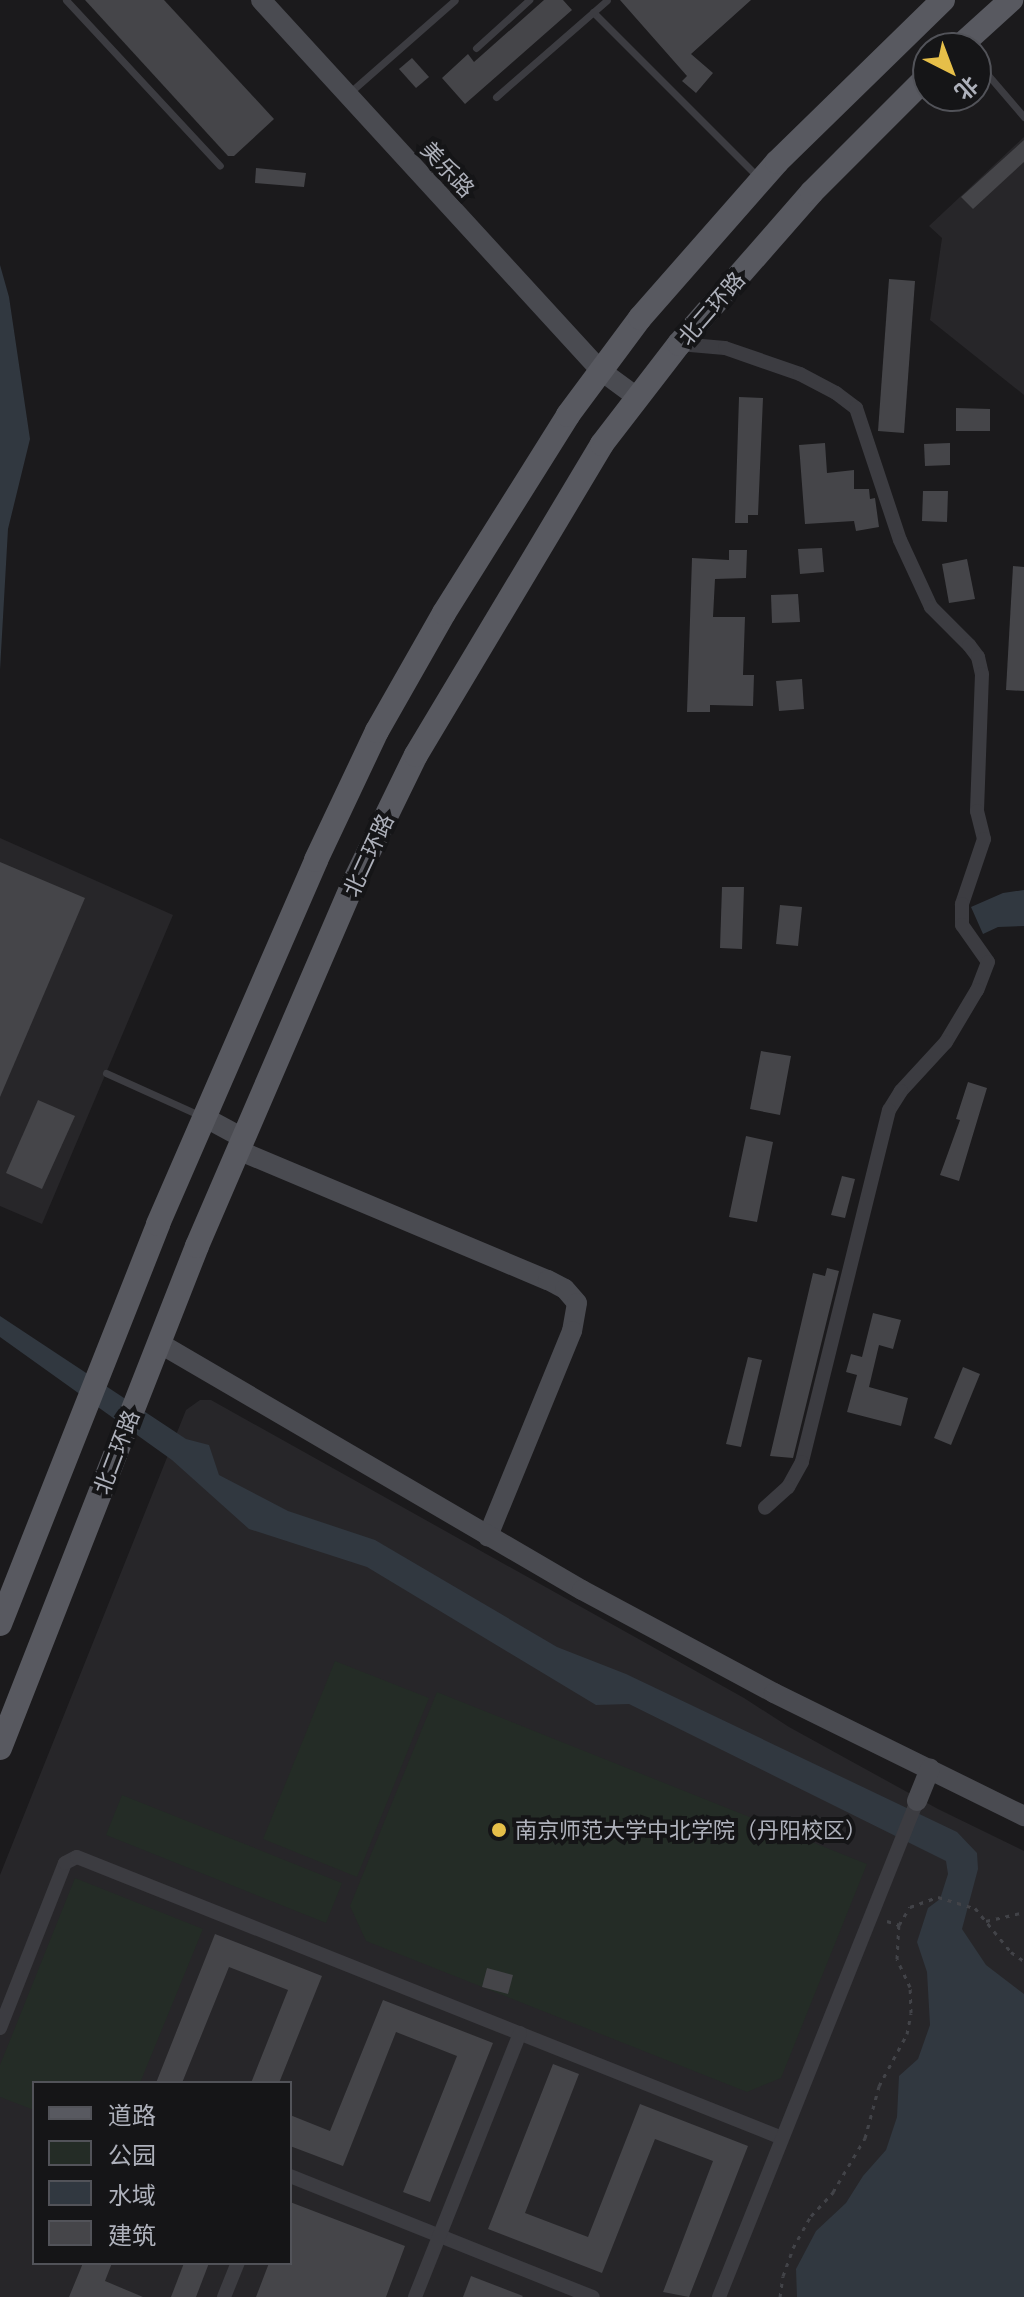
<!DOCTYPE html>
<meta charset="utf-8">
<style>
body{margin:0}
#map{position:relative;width:1024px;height:2297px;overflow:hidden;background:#1b1a1c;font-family:Commissioner,"Noto Sans SC",sans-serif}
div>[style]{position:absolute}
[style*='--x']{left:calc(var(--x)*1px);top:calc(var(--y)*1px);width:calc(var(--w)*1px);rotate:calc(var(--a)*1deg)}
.built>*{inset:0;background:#272629}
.green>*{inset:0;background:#242c26}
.water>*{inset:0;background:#313840}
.building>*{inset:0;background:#454549}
.path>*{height:3px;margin-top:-1.5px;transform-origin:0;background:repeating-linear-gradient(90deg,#424348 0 4px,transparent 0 10px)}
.lane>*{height:7px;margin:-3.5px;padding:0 3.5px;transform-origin:3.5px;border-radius:3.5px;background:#3c3c41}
.street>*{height:14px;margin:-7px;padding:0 7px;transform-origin:7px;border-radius:7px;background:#3c3c41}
.secondary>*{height:20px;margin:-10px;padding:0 10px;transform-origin:10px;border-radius:10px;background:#4a4b51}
.primary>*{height:24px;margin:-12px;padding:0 12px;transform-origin:12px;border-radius:12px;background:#585960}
.dots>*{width:22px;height:22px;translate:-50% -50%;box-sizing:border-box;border:4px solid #151517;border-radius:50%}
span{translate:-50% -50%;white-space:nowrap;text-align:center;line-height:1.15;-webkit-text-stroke:8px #151517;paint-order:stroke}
.street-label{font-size:22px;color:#aeb1bb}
.poi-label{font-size:22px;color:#aeb1bb}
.left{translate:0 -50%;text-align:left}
.legend{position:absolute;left:32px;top:2081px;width:260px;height:184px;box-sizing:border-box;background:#151517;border:2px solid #525359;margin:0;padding:10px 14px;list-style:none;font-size:24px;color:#aeb1bb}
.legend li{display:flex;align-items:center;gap:16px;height:40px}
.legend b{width:40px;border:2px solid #525359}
.north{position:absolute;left:912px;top:32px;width:80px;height:80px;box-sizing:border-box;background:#151517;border:2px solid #525359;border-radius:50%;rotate:138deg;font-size:22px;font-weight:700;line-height:32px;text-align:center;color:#aeb1bb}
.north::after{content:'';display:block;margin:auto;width:28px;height:36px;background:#e6bf49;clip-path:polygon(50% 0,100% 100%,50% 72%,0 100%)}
</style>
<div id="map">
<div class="built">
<i style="clip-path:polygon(1024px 137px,1024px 395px,930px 320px,942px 238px,929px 226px)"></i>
<i style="clip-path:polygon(0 838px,173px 915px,42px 1224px,0 1206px)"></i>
<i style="clip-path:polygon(evenodd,200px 1400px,211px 1400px,744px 1698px,789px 1727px,938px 1809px,1024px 1851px,1024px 2297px,0 2297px,0 1875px,186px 1410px,200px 1400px,34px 2083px,290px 2083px,290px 2263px,34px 2263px,34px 2083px)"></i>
</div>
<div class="green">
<i style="clip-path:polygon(335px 1661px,429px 1698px,357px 1877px,263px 1839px)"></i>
<i style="clip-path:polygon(437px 1692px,867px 1864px,781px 2078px,747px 2092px,366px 1941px,350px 1906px)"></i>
<i style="clip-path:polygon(122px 1795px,342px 1883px,326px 1923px,106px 1835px)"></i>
<i style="clip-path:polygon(75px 1878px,203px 1929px,140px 2083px,34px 2083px,34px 2110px,0 2097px,0 2065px)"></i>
</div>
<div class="water">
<i style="clip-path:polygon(0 265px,9px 297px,30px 439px,8px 529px,0 670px)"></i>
<i style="clip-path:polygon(1024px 890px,1024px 926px,998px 927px,983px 934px,971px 907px,1003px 893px)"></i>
<i style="clip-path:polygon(0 1316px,186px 1439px,209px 1445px,219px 1475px,288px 1511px,375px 1540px,557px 1647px,626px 1674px,957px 1832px,977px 1853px,978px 1869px,962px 1929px,986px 1965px,1024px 1994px,1024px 2297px,797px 2297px,796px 2269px,816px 2231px,846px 2203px,863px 2176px,886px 2150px,897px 2117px,899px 2076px,918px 2059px,930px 2025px,927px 1972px,917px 1942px,928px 1908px,940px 1899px,948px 1874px,946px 1861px,629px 1704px,596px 1705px,367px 1567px,249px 1529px,172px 1460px,0 1337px)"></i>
</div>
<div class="building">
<i style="clip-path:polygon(85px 0,164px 0,274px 119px,234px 156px,228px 156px)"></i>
<i style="clip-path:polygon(544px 0,563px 0,572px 10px,465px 104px,442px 78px,468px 54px,474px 62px)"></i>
<i style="clip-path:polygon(620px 0,751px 0,691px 54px,713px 73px,696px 93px,682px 81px,687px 76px)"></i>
<i style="clip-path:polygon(412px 58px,429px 77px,416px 88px,399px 69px)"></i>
<i style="clip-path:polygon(1024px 140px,1024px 162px,973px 209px,961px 197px)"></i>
<i style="clip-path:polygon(256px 168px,306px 173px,304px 187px,255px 183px)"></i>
<i style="clip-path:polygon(889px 279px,915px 281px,904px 433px,878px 431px)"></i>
<i style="clip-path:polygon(739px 397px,763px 398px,758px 515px,748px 515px,748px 523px,735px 523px)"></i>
<i style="clip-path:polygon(956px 408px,990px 409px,990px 431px,956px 431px)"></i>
<i style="clip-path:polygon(825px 443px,827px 473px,854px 470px,854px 489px,869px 489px,870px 499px,875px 498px,879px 527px,856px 531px,854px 521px,805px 524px,799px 445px)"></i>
<i style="clip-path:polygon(950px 443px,950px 465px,925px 466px,924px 444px)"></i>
<i style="clip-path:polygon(923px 491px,948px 491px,947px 522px,922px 521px)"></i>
<i style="clip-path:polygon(822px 548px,824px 572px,800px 574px,798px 549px)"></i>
<i style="clip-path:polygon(729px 550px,747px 550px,746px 578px,715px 579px,713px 617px,745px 617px,743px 675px,754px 675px,753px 706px,710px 705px,710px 712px,687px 712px,692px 558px,729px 560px)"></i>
<i style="clip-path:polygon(967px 559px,975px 599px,949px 603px,942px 564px)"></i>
<i style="clip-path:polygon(1013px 566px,1024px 567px,1024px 691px,1006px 690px)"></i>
<i style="clip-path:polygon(798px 594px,800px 622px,772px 623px,771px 595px)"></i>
<i style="clip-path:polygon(802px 679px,804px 709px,779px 711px,776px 681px)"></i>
<i style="clip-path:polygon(0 862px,85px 898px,0 1097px)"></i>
<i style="clip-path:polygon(722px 887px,744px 887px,742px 949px,720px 948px)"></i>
<i style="clip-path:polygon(780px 905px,802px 907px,798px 946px,776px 944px)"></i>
<i style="clip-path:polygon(761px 1051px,791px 1056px,780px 1115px,750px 1109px)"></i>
<i style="clip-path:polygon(968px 1082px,987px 1088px,959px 1181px,940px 1175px,960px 1120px,956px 1119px)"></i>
<i style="clip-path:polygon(38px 1100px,75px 1116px,42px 1189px,6px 1173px)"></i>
<i style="clip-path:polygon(746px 1136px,773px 1142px,757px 1222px,729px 1217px)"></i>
<i style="clip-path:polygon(842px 1176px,855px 1179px,845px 1218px,831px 1215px)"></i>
<i style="clip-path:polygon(827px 1268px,839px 1271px,793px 1458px,770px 1456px,813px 1273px,825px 1276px)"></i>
<i style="clip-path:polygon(873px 1313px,901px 1320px,893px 1349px,879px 1345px,869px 1387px,908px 1398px,901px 1426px,847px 1412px,857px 1375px,846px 1372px,851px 1354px,862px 1357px)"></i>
<i style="clip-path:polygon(748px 1357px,762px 1360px,741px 1447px,726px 1444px)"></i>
<i style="clip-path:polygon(963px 1367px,980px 1374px,951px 1445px,934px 1438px)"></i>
<i style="clip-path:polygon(215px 1934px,322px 1976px,279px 2083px,251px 2083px,288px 1990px,229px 1967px,182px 2083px,156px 2083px)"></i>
<i style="clip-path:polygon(487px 1968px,513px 1975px,508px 1994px,482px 1987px)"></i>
<i style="clip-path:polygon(383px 2000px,493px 2043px,430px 2202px,403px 2192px,457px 2056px,396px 2032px,343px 2166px,290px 2146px,290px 2115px,330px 2131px)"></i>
<i style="clip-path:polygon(553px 2064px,579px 2074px,525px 2213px,588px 2237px,640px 2104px,748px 2146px,689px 2297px,663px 2292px,713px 2161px,655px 2139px,602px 2273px,488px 2229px)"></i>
<i style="clip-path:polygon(290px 2202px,405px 2246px,386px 2297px,256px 2297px,269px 2263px,290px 2263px)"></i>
<i style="clip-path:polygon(83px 2263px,112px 2263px,105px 2281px,143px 2297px,69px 2297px)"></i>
<i style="clip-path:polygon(184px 2263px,209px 2263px,196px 2297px,171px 2297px)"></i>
<i style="clip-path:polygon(471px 2276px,523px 2296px,522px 2297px,463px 2297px)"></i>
</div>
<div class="path">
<i style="--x:887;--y:1921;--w:13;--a:18"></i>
<i style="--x:899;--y:1925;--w:21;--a:-59"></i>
<i style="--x:910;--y:1907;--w:30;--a:-20"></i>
<i style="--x:938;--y:1897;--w:39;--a:17"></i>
<i style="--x:975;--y:1908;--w:57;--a:50.7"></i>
<i style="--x:1011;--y:1952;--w:16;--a:35"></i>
<i style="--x:986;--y:1921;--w:39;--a:-13"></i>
<i style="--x:780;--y:2297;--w:21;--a:-82"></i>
<i style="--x:783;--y:2276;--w:30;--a:-70"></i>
<i style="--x:793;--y:2248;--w:37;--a:-61"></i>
<i style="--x:811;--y:2216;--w:33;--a:-47"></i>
<i style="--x:833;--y:2192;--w:63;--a:-59.3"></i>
<i style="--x:865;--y:2138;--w:54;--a:-74.9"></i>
<i style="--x:879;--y:2086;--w:59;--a:-61.7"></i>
<i style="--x:907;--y:2034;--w:21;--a:-79"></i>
<i style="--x:911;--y:2013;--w:26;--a:-92"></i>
<i style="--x:910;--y:1987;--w:31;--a:-115"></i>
<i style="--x:897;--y:1959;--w:34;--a:-87"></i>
</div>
<div class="lane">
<i style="--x:66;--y:0;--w:226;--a:47.1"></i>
<i style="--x:593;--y:12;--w:233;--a:45"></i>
<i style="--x:476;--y:48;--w:72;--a:-42.2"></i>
<i style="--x:976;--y:61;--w:74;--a:49.4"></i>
<i style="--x:348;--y:94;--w:142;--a:-41.3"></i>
<i style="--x:496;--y:97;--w:147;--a:-41.1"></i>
<i style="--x:106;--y:1073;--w:102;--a:24.3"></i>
</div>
<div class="street">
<i style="--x:679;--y:344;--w:46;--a:5"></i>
<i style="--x:725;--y:348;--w:79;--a:19.1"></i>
<i style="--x:800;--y:374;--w:41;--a:27.8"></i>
<i style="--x:836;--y:393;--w:25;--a:37"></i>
<i style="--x:856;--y:408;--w:139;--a:71.6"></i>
<i style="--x:900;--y:540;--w:74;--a:65.2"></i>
<i style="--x:931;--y:607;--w:54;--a:45"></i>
<i style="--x:969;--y:645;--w:15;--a:53"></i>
<i style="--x:978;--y:657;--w:17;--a:77"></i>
<i style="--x:982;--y:674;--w:137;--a:92.1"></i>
<i style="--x:977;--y:811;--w:29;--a:76"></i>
<i style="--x:984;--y:839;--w:69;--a:108.7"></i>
<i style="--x:962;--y:904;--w:21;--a:90"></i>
<i style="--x:962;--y:925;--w:45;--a:54.9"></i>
<i style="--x:988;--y:962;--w:30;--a:111"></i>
<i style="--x:977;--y:990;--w:61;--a:120.8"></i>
<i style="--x:946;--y:1042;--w:67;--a:132.6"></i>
<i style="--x:901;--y:1091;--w:22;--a:122"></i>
<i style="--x:889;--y:1110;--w:363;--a:103.9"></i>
<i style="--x:802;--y:1462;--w:29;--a:119"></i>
<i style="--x:788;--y:1487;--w:31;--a:138"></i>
<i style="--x:0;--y:2028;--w:177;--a:-68.5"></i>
<i style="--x:65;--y:1863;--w:13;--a:-27"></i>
<i style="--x:77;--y:1857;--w:759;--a:21.73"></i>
<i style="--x:290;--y:2176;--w:326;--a:21.8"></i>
<i style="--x:224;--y:2297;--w:37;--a:-68"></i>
<i style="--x:415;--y:2297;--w:284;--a:-68.3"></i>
<i style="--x:719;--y:2297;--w:534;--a:-68.24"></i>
</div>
<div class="secondary">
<i style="--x:261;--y:0;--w:502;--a:47.5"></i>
<i style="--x:600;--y:370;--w:47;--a:36.4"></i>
<i style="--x:204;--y:1117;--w:44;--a:28.3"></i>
<i style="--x:238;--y:1150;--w:336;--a:22.8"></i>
<i style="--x:548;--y:1280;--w:19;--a:28"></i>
<i style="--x:565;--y:1289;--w:18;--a:49"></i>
<i style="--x:577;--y:1303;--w:28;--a:100"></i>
<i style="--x:572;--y:1331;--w:222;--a:112.3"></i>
<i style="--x:159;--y:1343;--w:490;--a:30.3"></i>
<i style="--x:582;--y:1590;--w:218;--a:28.2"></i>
<i style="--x:774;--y:1693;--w:279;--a:26.2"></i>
<i style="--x:917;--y:1801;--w:35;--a:-68"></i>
</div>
<div class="primary">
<i style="--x:958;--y:48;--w:72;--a:-42.2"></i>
<i style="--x:0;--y:1624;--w:430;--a:-68.4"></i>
<i style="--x:158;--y:1224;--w:397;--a:-66.5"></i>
<i style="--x:316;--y:860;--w:143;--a:-64.7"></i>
<i style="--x:377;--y:731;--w:136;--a:-60.4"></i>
<i style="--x:444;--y:613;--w:234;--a:-57.9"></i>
<i style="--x:568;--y:415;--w:121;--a:-53.4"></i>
<i style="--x:640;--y:318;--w:208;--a:-48.7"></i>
<i style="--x:777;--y:162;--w:232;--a:-44.3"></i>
<i style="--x:0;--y:1748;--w:539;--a:-68.57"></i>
<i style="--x:197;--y:1246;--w:396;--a:-66.7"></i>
<i style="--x:354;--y:882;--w:141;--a:-64"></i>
<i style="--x:416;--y:755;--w:362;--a:-59.1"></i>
<i style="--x:602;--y:444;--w:126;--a:-52.4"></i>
<i style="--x:679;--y:344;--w:202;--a:-48.8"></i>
<i style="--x:812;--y:192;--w:164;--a:-45"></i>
</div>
<div class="dots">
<i style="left:499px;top:1830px;background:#e6bf49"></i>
</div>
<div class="street-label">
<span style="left:448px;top:169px;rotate:47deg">美乐路</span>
<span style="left:711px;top:308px;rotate:-49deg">北二环路</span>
<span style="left:368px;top:855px;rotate:-65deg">北二环路</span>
<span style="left:116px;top:1452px;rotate:-69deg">北二环路</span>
</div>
<div class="poi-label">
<span class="left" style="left:515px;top:1830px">南京师范大学中北学院（丹阳校区）</span>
</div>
<ul class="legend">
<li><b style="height:10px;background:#585960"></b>道路</li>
<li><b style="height:22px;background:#242c26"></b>公园</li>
<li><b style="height:22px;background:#313840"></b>水域</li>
<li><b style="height:22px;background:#454549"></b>建筑</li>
</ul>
<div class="north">北</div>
</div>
